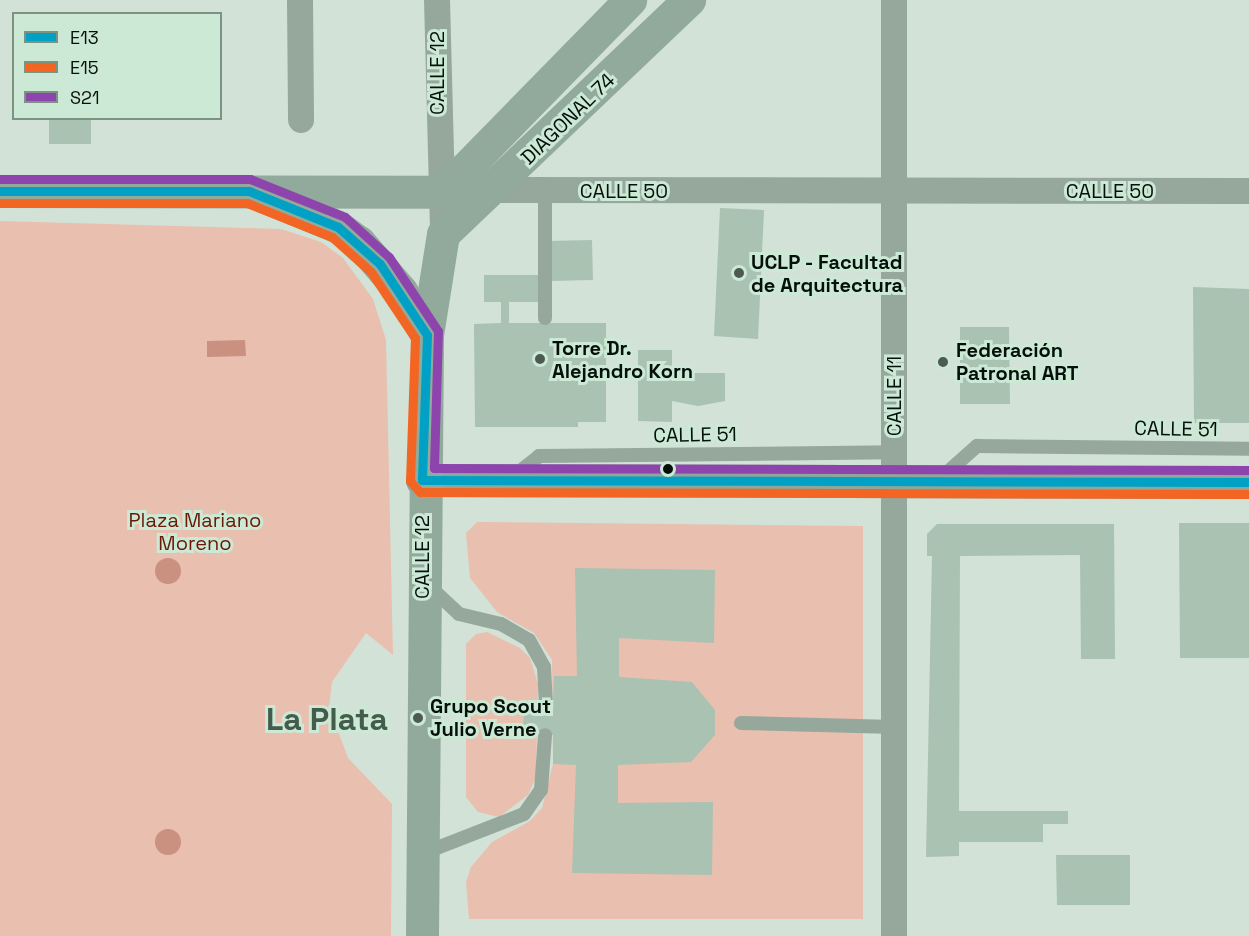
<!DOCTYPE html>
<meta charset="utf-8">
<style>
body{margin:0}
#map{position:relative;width:1249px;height:936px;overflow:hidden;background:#d2e2d7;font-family:"Space Grotesk",sans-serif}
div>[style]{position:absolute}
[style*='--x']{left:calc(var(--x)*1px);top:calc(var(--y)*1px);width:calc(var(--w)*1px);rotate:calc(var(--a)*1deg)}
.green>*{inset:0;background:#e9bfaf}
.water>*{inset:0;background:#ca9080}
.round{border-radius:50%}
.building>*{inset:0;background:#a9c2b2}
.lane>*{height:14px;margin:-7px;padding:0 7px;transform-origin:7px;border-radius:7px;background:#96a89c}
.street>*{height:26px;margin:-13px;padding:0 13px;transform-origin:13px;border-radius:13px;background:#96a89c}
.secondary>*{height:33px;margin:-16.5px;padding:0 16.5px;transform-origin:16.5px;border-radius:16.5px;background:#90a699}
.primary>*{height:33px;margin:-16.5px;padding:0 16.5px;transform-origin:16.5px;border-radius:16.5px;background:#92aa9c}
.bus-1>*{height:9px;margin:-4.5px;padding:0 4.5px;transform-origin:4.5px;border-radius:4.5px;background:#00a1c4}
.bus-2>*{height:9px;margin:-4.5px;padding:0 4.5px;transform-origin:4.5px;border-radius:4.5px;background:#f26522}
.bus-3>*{height:9px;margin:-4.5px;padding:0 4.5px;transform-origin:4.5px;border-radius:4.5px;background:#8e44ad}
.dots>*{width:16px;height:16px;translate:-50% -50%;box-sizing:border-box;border:3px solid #cbe9d4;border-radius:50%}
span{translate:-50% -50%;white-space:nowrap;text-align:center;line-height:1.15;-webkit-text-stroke:6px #cbe9d4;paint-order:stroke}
.street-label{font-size:20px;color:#06100a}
.poi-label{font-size:20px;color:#06100a;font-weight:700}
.left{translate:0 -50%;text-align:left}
.park-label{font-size:20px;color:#6a1907}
.town-label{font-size:32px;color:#435c4c;font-weight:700}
.legend{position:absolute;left:12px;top:12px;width:210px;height:108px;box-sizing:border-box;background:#cbe9d4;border:2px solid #7c9283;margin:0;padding:8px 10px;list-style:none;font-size:18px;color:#06100a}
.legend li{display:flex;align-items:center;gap:12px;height:30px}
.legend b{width:30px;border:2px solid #7c9283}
</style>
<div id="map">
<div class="green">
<i style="clip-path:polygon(0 221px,281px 229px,321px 242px,343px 258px,373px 299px,386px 340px,393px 655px,366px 633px,332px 682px,329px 707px,348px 758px,392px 804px,391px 936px,0 936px)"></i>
<i style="clip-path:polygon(477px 522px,863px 526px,863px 919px,469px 919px,466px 882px,471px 867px,492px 842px,530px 821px,542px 808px,553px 764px,552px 660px,534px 633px,497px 612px,470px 578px,466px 533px)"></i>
<i style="clip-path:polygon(487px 632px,520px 648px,530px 658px,538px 684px,536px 777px,528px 795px,499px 817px,478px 812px,466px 797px,466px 644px,476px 634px)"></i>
</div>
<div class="water">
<i style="clip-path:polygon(245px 340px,246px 356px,207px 357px,207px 341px)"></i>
<i class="round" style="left:155px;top:558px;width:26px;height:26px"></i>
<i class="round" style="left:155px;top:829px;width:26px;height:26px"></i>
</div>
<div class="building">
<i style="clip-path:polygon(49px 118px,91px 118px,91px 144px,49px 144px)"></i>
<i style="clip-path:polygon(720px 208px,764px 210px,758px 339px,714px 336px)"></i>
<i style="clip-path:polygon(592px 240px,593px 280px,549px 281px,549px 241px)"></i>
<i style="clip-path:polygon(484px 275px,539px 275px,539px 302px,509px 302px,509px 323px,606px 323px,606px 422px,578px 422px,578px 427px,475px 427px,474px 324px,501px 323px,501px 302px,484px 302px)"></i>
<i style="clip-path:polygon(1193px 287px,1249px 289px,1249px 423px,1194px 423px)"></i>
<i style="clip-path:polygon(960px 327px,1009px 327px,1010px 404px,960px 404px)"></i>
<i style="clip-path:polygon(638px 350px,672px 350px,672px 373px,725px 373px,725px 401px,698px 406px,672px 401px,672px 422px,638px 421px)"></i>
<i style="clip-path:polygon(1179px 523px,1249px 523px,1249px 658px,1180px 658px)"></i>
<i style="clip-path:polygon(937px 524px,1114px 524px,1115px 659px,1081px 659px,1080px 555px,960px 556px,959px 811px,1068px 811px,1068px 824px,1043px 824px,1043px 842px,959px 842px,959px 856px,926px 857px,932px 556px,927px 556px,927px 534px)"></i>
<i style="clip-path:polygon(575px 568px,715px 570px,714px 643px,619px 638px,619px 677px,692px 682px,715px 710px,715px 735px,691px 762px,618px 765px,618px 803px,713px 802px,712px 875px,572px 873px,576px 765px,553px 764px,553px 735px,523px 735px,524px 705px,553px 705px,554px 676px,577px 676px)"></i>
<i style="clip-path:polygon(1056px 855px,1130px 855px,1130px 905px,1057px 905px)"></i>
</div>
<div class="lane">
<i style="--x:545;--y:191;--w:127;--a:90"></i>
<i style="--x:515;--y:475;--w:31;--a:-38"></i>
<i style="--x:539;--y:456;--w:355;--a:-0.6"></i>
<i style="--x:942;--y:477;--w:47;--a:-41.5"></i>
<i style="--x:977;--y:446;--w:272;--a:0.6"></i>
<i style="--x:428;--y:585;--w:42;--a:43.1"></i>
<i style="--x:459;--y:614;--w:43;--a:13.4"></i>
<i style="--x:501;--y:624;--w:32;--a:30"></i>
<i style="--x:529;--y:640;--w:31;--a:61"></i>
<i style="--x:544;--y:667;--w:38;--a:87"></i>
<i style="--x:741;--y:723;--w:153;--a:1.5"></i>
<i style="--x:424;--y:853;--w:107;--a:-21.3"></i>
<i style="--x:524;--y:814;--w:29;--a:-55"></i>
<i style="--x:541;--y:790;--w:55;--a:-85.8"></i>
</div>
<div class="street">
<i style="--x:300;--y:0;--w:120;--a:89.5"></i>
<i style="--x:437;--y:0;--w:234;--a:88.5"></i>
<i style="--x:894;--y:0;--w:936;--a:90"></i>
<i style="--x:478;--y:190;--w:771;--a:0.07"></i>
</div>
<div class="secondary">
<i style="--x:422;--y:480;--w:827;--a:0.14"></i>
</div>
<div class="primary">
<i style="--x:0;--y:191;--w:442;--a:0.1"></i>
<i style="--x:442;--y:192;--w:269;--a:-45.6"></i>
<i style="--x:268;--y:198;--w:76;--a:22.5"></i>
<i style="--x:338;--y:227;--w:26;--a:36"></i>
<i style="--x:359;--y:242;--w:65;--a:49.4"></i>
<i style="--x:401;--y:291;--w:51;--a:59.4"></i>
<i style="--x:422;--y:936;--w:601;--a:-89.52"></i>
<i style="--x:427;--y:335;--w:102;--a:-81"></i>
<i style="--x:443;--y:234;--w:340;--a:-43.6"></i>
</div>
<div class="bus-1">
<i style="--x:0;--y:191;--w:249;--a:0"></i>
<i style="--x:249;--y:191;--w:96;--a:22"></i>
<i style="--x:338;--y:227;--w:56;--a:41.4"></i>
<i style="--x:380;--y:264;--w:85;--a:56.5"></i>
<i style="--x:427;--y:335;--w:145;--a:92"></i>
<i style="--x:422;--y:480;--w:827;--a:0.14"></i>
</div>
<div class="bus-2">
<i style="--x:0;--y:203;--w:247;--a:0"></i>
<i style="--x:247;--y:203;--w:92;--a:21.8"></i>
<i style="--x:332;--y:237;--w:52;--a:41.9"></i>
<i style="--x:371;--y:272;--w:79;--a:56.3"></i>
<i style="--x:415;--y:338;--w:143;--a:92"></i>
<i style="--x:410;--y:481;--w:15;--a:48"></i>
<i style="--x:420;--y:492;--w:829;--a:0.14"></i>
</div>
<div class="bus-3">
<i style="--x:0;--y:179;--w:250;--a:0"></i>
<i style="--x:250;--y:179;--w:102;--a:21.8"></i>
<i style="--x:345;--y:217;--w:59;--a:42.3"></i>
<i style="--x:389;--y:257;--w:89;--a:56.5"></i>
<i style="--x:438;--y:331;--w:137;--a:91.7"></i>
<i style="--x:434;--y:468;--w:815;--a:0.14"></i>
</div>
<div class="dots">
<i style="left:739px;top:273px;background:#4d5a52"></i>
<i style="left:540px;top:359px;background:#4d5a52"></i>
<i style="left:943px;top:362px;background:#4d5a52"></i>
<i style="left:668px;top:469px;background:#06100a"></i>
<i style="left:418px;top:718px;background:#4d5a52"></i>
</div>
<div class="street-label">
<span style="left:437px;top:73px;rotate:-90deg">CALLE 12</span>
<span style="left:568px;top:119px;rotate:-44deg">DIAGONAL 74</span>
<span style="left:624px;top:191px">CALLE 50</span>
<span style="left:1110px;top:191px">CALLE 50</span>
<span style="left:894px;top:396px;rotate:-90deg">CALLE 11</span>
<span style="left:1176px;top:429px;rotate:1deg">CALLE 51</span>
<span style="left:695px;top:435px;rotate:-1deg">CALLE 51</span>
<span style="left:422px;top:557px;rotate:-90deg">CALLE 12</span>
</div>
<div class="poi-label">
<span class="left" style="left:751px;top:274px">UCLP - Facultad<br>de Arquitectura</span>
<span class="left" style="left:552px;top:360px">Torre Dr.<br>Alejandro Korn</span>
<span class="left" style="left:956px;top:362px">Federación<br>Patronal ART</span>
<span class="left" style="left:430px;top:718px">Grupo Scout<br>Julio Verne</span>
</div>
<div class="park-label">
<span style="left:195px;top:532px">Plaza Mariano<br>Moreno</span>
</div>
<div class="town-label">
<span style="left:327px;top:719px">La Plata</span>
</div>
<ul class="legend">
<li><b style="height:8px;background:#00a1c4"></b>E13</li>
<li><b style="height:8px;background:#f26522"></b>E15</li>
<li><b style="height:8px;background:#8e44ad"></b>S21</li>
</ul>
</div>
